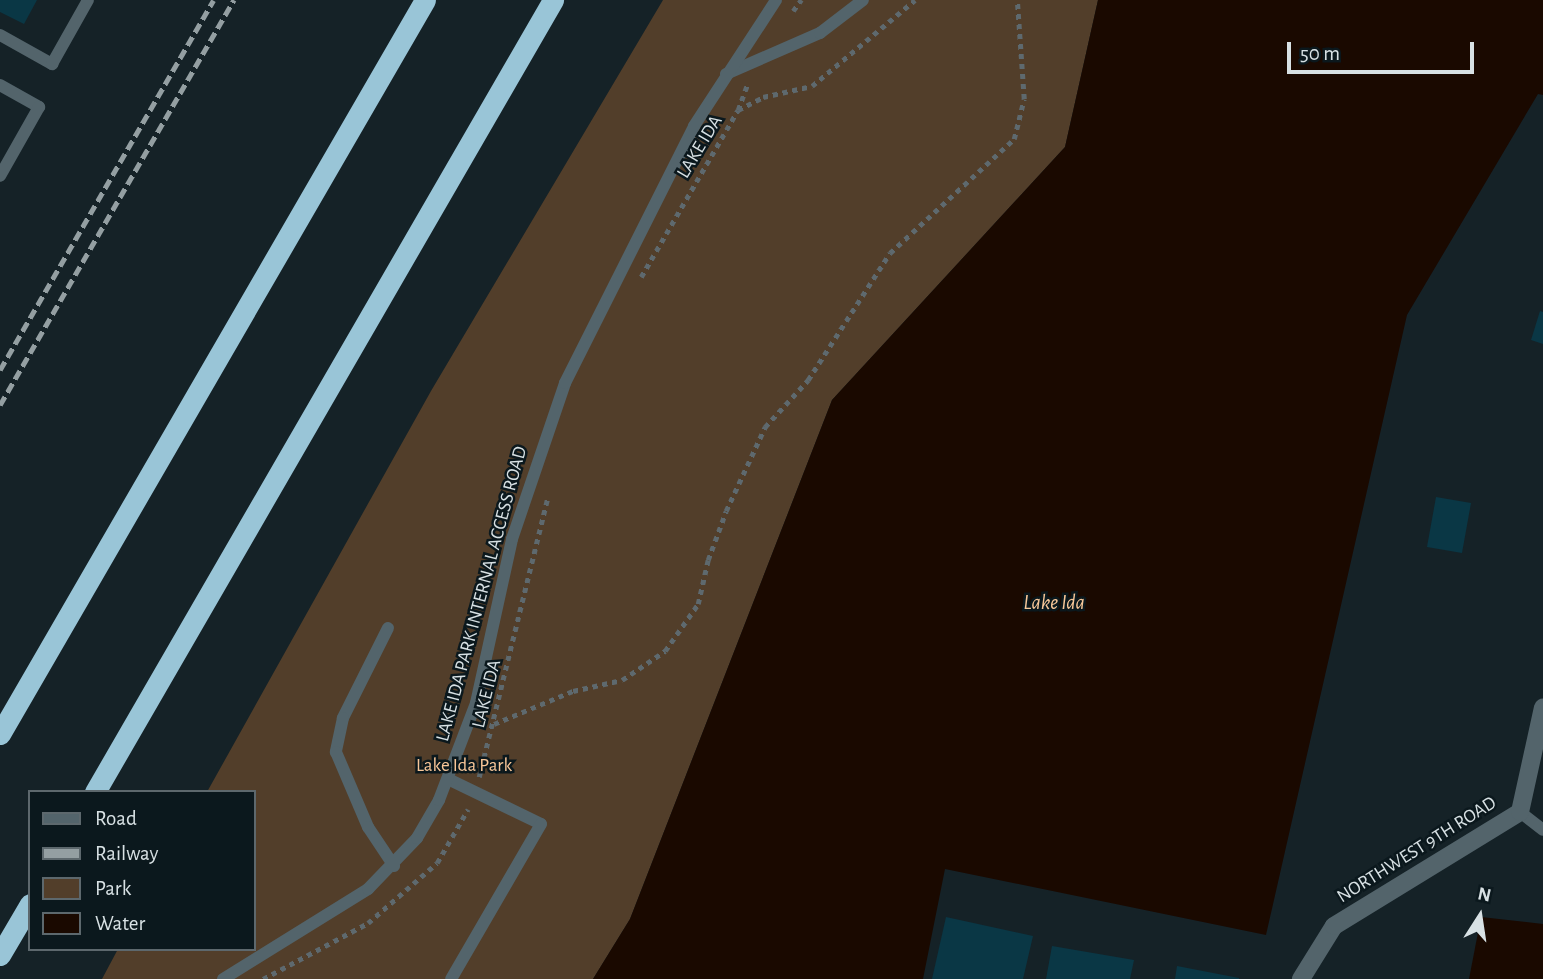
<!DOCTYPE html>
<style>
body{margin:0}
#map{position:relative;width:1543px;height:979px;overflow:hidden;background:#152227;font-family:"Alegreya Sans",sans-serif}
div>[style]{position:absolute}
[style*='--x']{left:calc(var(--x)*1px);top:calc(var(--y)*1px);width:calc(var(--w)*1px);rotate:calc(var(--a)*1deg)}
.green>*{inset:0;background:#523e2a}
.water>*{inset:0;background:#1a0900}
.building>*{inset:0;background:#0a3745}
.path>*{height:4.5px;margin-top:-2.25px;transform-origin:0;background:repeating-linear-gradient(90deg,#5e696e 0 5px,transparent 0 10px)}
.lane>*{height:12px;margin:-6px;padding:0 6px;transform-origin:6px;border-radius:6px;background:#53646b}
.street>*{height:18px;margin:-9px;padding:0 9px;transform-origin:9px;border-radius:9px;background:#53646b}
.highway>*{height:21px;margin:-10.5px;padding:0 10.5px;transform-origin:10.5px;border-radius:10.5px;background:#99c5d7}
.rail>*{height:5px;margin-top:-2.5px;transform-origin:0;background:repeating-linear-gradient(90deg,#949fa2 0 10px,transparent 0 15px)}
span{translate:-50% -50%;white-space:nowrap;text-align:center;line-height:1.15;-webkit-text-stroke:5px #0b181d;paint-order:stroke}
.street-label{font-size:19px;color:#d8e1e4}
.park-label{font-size:19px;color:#f9c799}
.water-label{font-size:21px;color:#f9c899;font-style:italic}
.legend{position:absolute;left:28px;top:790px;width:228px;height:161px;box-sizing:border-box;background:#0b181d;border:2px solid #5d686d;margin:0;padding:9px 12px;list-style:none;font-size:21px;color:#d8e1e4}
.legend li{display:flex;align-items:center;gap:14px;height:35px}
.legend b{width:35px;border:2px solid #5d686d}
.north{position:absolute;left:1445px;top:881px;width:70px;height:70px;-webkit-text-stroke:5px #0b181d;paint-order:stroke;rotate:12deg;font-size:19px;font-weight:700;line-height:28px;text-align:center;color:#d8e1e4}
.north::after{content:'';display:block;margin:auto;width:24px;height:32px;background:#d8e1e4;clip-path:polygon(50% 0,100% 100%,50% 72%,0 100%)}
.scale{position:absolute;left:1287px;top:42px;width:187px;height:32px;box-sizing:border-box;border:4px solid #d8e1e4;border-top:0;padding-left:9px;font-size:21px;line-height:24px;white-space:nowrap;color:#d8e1e4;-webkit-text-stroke:5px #0b181d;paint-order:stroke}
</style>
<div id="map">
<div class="green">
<i style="clip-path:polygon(663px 0,1098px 0,1065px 147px,832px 400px,630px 919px,593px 979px,102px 979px,118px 949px,254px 949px,254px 792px,207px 792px,431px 391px)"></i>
</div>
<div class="water">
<i style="clip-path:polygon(1098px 0,1543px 0,1543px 95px,1538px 94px,1407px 315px,1266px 935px,945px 869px,923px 979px,593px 979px,630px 919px,832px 400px,1065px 147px)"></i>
<i style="clip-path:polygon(1481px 917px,1543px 924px,1543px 979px,1469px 979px)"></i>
</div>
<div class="building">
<i style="clip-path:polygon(0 0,37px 0,24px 24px,0 12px)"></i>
<i style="clip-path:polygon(1540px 311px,1543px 312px,1543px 344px,1531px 340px)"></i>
<i style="clip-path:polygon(1436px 497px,1471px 503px,1462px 553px,1427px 547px)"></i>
<i style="clip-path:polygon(946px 917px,1033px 936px,1023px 979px,932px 979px)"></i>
<i style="clip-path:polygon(1052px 946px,1134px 960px,1130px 979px,1046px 979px)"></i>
<i style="clip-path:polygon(1177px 966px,1239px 978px,1239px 979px,1175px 979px)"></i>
</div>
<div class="path">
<i style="--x:793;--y:11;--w:14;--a:-54"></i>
<i style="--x:738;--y:110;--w:28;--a:-27"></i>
<i style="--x:763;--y:97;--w:50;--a:-12.7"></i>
<i style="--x:812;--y:86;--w:134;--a:-39.9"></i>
<i style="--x:641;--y:277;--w:193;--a:-59.9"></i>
<i style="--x:738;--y:110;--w:29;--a:-70"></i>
<i style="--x:494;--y:724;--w:86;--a:-22.7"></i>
<i style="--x:573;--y:691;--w:50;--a:-12.7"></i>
<i style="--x:622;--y:680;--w:52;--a:-34"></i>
<i style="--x:665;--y:651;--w:57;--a:-54.9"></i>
<i style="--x:698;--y:604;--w:45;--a:-77.2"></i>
<i style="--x:708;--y:560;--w:52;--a:-69.8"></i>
<i style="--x:726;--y:511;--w:93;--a:-65.1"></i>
<i style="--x:765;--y:427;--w:64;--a:-47.5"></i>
<i style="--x:808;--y:380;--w:151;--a:-57.2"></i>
<i style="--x:890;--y:253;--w:168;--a:-42.6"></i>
<i style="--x:1014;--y:139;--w:41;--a:-76"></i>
<i style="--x:1024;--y:99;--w:99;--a:-94"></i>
<i style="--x:479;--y:777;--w:288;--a:-76.2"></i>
<i style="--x:263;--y:979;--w:119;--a:-28.1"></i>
<i style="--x:368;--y:923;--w:91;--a:-41"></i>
<i style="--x:437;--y:863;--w:62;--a:-60.1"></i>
</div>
<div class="lane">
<i style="--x:0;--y:35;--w:60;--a:29.1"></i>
<i style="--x:52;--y:64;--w:73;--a:-60.6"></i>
<i style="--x:726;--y:74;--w:103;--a:-23.6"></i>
<i style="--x:820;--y:33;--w:54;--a:-37.5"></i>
<i style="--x:0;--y:85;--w:45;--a:29.4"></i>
<i style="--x:39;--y:107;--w:79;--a:119.5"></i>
<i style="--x:388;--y:628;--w:101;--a:116.6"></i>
<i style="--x:343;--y:718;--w:35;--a:102"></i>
<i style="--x:336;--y:752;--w:82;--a:66.9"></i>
<i style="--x:368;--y:827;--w:47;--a:56.3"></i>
<i style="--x:448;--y:779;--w:103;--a:25.8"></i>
<i style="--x:541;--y:824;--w:179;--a:120.1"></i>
<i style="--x:1520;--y:812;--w:29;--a:38"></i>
<i style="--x:223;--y:979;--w:171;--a:-31.8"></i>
<i style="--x:368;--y:889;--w:71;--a:-46.1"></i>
<i style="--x:417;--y:838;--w:44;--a:-59.9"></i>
<i style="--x:439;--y:800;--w:104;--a:-69.1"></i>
<i style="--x:476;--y:703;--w:168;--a:-77.6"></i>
<i style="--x:512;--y:539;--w:165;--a:-71.2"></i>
<i style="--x:565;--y:383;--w:288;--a:-63.3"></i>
<i style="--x:694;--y:126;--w:150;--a:-56.9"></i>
</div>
<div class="street">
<i style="--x:1301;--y:979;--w:62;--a:-58.1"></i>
<i style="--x:1334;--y:926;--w:218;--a:-31.5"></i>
<i style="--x:1520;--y:812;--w:107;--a:-77.6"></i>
</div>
<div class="highway">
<i style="--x:0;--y:734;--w:848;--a:-59.93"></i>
<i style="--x:95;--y:792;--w:915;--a:-59.96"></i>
<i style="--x:0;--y:955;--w:59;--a:-59.5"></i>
</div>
<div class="rail">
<i style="--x:0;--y:370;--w:427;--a:-60"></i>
<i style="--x:0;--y:405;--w:468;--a:-60"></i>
</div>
<div class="street-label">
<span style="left:700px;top:147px;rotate:-59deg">LAKE IDA</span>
<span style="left:482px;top:594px;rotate:-75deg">LAKE IDA PARK INTERNAL ACCESS ROAD</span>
<span style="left:487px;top:694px;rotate:-76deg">LAKE IDA</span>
<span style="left:1417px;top:850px;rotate:-32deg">NORTHWEST 9TH ROAD</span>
</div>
<div class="park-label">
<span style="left:464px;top:766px">Lake Ida Park</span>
</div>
<div class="water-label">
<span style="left:1054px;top:603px">Lake Ida</span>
</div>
<ul class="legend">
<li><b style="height:9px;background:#53646b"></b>Road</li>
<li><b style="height:9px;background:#949fa2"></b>Railway</li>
<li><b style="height:19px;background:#523e2a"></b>Park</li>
<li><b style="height:19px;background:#1a0900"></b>Water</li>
</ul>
<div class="north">N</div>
<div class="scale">50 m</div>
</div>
